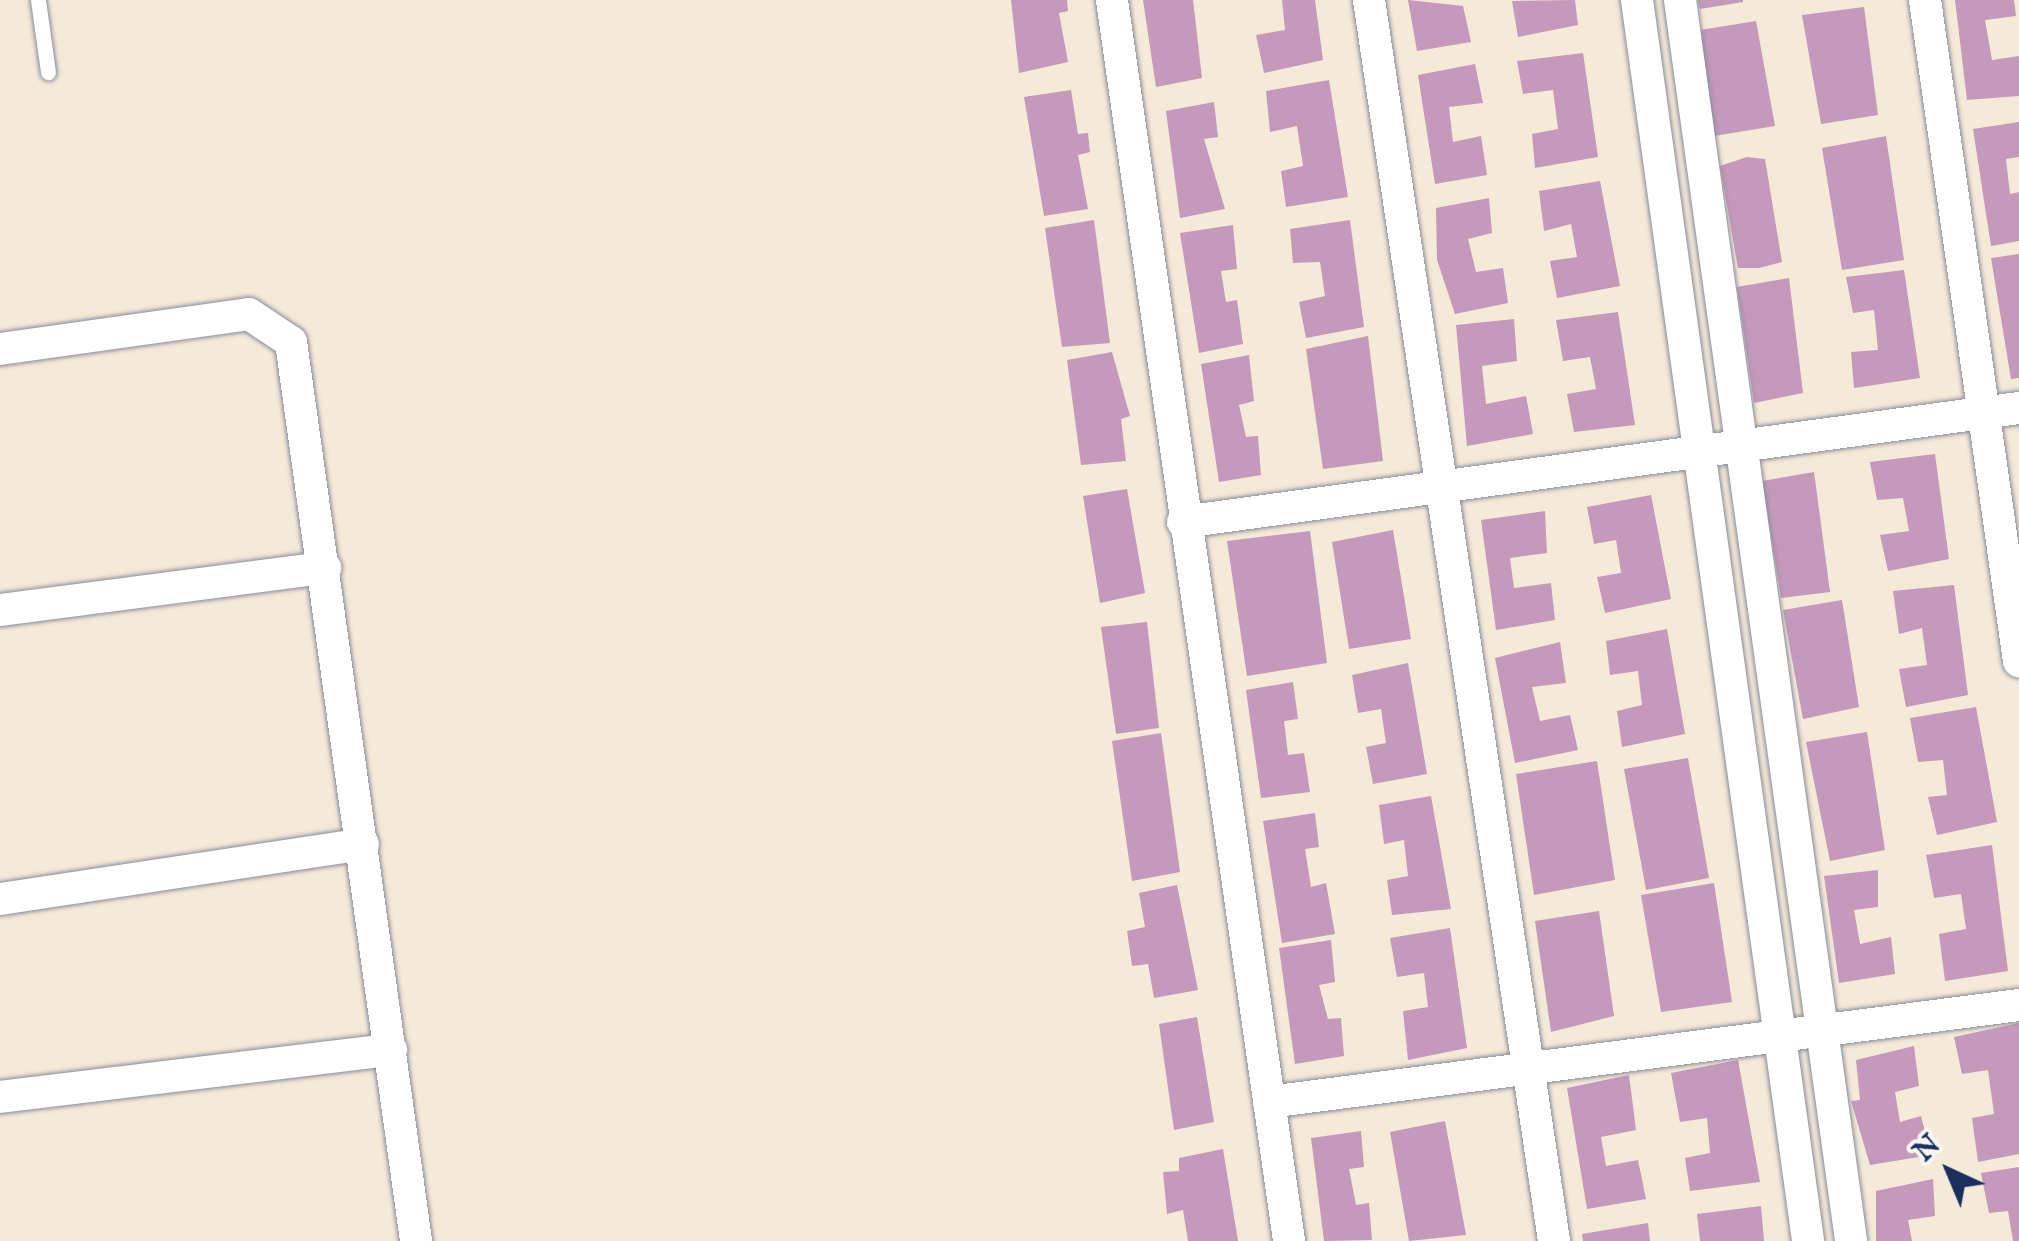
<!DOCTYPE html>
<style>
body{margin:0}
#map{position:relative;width:2019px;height:1241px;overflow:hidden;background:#f5e9d8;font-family:"IM FELL English",serif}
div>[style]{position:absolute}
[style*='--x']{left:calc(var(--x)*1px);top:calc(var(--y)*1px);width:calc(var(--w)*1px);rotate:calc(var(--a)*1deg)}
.building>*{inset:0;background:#c499bb}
.roads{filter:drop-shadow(0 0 2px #888c9b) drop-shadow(0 0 2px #888c9b)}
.lane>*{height:15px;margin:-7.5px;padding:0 7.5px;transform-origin:7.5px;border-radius:7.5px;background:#fff}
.street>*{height:32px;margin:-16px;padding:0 16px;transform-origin:16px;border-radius:16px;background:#fff}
span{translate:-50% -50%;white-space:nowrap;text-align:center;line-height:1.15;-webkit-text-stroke:10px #f6f6f2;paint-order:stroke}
.north{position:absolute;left:1899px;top:1121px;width:100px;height:100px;-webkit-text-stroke:8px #f6f6f2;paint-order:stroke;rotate:316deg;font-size:28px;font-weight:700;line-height:40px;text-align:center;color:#1b2f5e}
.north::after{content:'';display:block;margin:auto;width:35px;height:45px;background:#1b2f5e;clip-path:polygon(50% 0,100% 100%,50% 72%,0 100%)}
</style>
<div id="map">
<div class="building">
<i style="clip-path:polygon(1011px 0,1067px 0,1068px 11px,1059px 13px,1068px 62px,1019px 73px)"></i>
<i style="clip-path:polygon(1143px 0,1193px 0,1202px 78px,1156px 87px)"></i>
<i style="clip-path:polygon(1282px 0,1315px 0,1323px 60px,1264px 73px,1256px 35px,1285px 30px)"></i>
<i style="clip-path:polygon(1408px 0,1463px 6px,1471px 42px,1417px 51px)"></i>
<i style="clip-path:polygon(1575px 0,1578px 25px,1518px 37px,1512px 1px)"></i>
<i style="clip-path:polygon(1698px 0,1743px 0,1743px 2px,1700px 9px)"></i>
<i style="clip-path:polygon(1955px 0,2014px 0,2016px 16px,1985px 20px,1992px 60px,2019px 56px,2019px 96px,1967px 100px)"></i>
<i style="clip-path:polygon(1864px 7px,1878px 115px,1821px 124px,1802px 15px)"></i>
<i style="clip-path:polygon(1756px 21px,1775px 126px,1714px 136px,1700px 30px)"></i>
<i style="clip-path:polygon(1583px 53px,1598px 157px,1535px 168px,1532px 134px,1558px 129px,1553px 90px,1523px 94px,1517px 61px)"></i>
<i style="clip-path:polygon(1475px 64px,1483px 103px,1449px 107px,1453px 142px,1481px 136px,1487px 175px,1435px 184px,1418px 75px)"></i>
<i style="clip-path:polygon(1329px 80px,1348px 197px,1286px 207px,1281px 171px,1303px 166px,1297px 126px,1270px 132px,1266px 91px)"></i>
<i style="clip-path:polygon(1071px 90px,1078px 134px,1088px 133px,1090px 152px,1078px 155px,1088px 209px,1044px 216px,1024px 97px)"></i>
<i style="clip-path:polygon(1214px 102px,1218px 137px,1204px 139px,1225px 209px,1180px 218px,1166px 111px)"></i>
<i style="clip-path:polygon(2019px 122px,2019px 157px,2006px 159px,2010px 194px,2019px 192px,2019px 241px,1991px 246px,1973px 129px)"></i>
<i style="clip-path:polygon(1886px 136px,1904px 260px,1842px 270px,1822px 148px)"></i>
<i style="clip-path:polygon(1747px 157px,1765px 159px,1782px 262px,1759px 268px,1738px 268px,1720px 166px)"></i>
<i style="clip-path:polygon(1600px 181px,1620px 286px,1557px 298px,1550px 261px,1577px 257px,1571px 224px,1544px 231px,1539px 191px)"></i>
<i style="clip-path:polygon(1489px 198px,1492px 233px,1468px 239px,1476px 272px,1503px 268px,1508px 303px,1455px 314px,1437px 260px,1436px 208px)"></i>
<i style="clip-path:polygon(1094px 220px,1110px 343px,1062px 347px,1045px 228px)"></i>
<i style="clip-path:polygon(1350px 220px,1364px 327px,1306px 338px,1299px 302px,1325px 296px,1320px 262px,1293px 263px,1290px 229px)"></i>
<i style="clip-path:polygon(1233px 225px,1237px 269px,1221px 271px,1226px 302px,1237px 300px,1243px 344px,1199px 353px,1180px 233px)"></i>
<i style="clip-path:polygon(2019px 254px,2019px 378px,2011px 379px,1991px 258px)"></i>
<i style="clip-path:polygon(1904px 270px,1920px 378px,1854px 388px,1851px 352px,1878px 350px,1874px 310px,1853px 313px,1846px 277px)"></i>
<i style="clip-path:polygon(1789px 278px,1803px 393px,1754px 403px,1737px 287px)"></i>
<i style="clip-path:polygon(1618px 312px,1635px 425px,1574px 432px,1567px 394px,1596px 389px,1590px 357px,1563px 361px,1556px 320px)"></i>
<i style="clip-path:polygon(1514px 319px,1517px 361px,1482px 366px,1486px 404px,1526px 396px,1533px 434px,1467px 446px,1456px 325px)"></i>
<i style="clip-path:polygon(1368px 336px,1383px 461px,1323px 469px,1306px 349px)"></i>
<i style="clip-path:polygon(1112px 352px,1130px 416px,1121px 419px,1126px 461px,1081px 465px,1067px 360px)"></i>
<i style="clip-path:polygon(1249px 355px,1254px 401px,1239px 405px,1246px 437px,1258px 436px,1261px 475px,1219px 482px,1201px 364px)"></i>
<i style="clip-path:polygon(1935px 454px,1949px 559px,1888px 571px,1880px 535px,1909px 531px,1903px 498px,1877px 500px,1870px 462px)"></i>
<i style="clip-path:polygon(1814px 472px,1830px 592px,1781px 598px,1762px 481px)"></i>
<i style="clip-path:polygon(1127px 489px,1145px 593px,1100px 603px,1083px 496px)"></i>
<i style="clip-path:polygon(1651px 495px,1671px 599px,1605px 613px,1597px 577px,1621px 573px,1616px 540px,1594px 544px,1587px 507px)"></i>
<i style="clip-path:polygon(1545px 511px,1547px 553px,1510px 558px,1514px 588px,1551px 583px,1555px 620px,1496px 630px,1481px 520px)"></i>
<i style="clip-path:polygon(1393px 530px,1411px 639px,1349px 649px,1332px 542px)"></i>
<i style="clip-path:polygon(1310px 531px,1327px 663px,1247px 676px,1227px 541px)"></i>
<i style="clip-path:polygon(1954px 585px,1968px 695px,1906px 707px,1899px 669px,1927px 665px,1922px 628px,1899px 634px,1893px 591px)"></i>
<i style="clip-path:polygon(1842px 600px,1859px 707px,1803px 719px,1783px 610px)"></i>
<i style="clip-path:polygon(1147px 622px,1159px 728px,1116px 734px,1101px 627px)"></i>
<i style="clip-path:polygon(1667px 629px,1685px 734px,1622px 747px,1617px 711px,1642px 705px,1638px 671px,1610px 675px,1606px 641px)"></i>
<i style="clip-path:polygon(1560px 642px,1566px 683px,1532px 687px,1540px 721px,1570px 715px,1578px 750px,1515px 763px,1495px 658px)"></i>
<i style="clip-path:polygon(1408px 663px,1427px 774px,1373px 784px,1366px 747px,1386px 743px,1381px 709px,1358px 713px,1352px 675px)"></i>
<i style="clip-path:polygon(1293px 682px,1298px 719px,1284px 721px,1288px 755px,1304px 753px,1310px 792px,1261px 798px,1246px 690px)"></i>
<i style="clip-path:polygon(1976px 707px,1997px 822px,1937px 835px,1928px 797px,1947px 795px,1943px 760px,1918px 762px,1910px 718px)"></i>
<i style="clip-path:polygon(1867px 732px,1885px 850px,1830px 861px,1806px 742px)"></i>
<i style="clip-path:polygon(1161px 733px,1180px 872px,1132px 881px,1112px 741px)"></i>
<i style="clip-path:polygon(1688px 758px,1709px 878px,1646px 890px,1624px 769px)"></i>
<i style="clip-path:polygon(1597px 761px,1615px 880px,1534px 895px,1516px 774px)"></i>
<i style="clip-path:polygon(1431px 796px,1451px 909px,1392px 915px,1387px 880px,1408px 876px,1404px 840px,1384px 844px,1379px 805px)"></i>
<i style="clip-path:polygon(1315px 813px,1319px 847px,1305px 849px,1311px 887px,1326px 883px,1335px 934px,1282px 943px,1263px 821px)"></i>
<i style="clip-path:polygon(1992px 845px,2008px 971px,1945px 981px,1939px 934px,1966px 929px,1961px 894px,1934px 898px,1926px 855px)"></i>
<i style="clip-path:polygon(1878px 870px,1878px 907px,1854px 910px,1860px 944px,1891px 937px,1895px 974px,1839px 983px,1824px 876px)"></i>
<i style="clip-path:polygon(1714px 883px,1732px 1002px,1661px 1012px,1641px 895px)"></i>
<i style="clip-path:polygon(1177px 885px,1198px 990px,1154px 998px,1148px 964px,1132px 966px,1127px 931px,1145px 927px,1139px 893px)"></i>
<i style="clip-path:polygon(1599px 911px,1614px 1016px,1551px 1032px,1535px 921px)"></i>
<i style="clip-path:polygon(1450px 928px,1467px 1048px,1408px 1060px,1403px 1011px,1428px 1007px,1424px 973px,1397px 977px,1390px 938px)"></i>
<i style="clip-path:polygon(1331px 940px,1335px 982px,1319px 985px,1328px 1019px,1341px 1018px,1344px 1056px,1295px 1064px,1279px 948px)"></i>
<i style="clip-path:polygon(1197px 1017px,1214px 1122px,1174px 1130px,1159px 1024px)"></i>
<i style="clip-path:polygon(2019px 1023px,2019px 1154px,1978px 1162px,1972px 1118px,1994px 1114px,1988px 1070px,1962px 1074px,1954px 1037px)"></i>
<i style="clip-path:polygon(1914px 1046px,1919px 1086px,1895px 1092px,1900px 1122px,1921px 1116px,1931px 1155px,1870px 1165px,1851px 1101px,1860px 1100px,1856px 1060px)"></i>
<i style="clip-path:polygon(1738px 1060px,1760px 1182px,1690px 1191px,1685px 1158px,1710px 1153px,1707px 1118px,1680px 1122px,1671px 1073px)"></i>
<i style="clip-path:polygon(1629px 1075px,1636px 1130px,1601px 1137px,1606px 1166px,1638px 1160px,1646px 1199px,1587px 1209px,1567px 1088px)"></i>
<i style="clip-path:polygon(1445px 1121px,1466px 1235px,1409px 1241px,1390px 1132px)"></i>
<i style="clip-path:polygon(1361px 1131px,1364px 1167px,1349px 1169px,1356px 1205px,1369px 1203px,1372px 1240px,1324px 1241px,1311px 1138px)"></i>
<i style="clip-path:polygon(1223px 1149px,1238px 1241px,1188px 1241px,1183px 1210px,1167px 1214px,1163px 1172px,1179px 1171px,1179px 1158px)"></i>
<i style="clip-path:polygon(2019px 1167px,2019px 1241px,2013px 1241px,2008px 1211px,1989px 1213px,1981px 1173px)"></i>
<i style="clip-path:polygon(1933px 1179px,1935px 1216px,1908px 1220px,1912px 1241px,1876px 1241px,1876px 1191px)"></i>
<i style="clip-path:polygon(1761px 1206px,1764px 1241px,1700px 1241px,1697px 1214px)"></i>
<i style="clip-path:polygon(1648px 1223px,1650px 1241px,1583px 1241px,1582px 1234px)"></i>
</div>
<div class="roads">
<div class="lane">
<i style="--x:38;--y:0;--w:73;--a:82.1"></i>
</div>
<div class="street">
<i style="--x:1112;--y:0;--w:1254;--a:81.88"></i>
<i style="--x:1369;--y:0;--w:1255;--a:81.52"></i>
<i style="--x:1637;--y:0;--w:1253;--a:82.15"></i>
<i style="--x:1680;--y:0;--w:1253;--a:82.15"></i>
<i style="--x:1925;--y:0;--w:668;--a:81.91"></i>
<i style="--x:0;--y:349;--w:251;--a:-8"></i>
<i style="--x:249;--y:314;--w:50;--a:33.7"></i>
<i style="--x:291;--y:342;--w:908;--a:82.08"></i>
<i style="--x:1183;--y:522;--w:844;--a:-7.77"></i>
<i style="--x:0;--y:610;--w:328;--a:-7.4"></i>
<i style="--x:0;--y:899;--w:367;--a:-8.6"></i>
<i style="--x:0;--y:1097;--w:394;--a:-6.9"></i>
<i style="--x:1269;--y:1102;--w:756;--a:-7.37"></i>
</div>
</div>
<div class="north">N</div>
</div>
